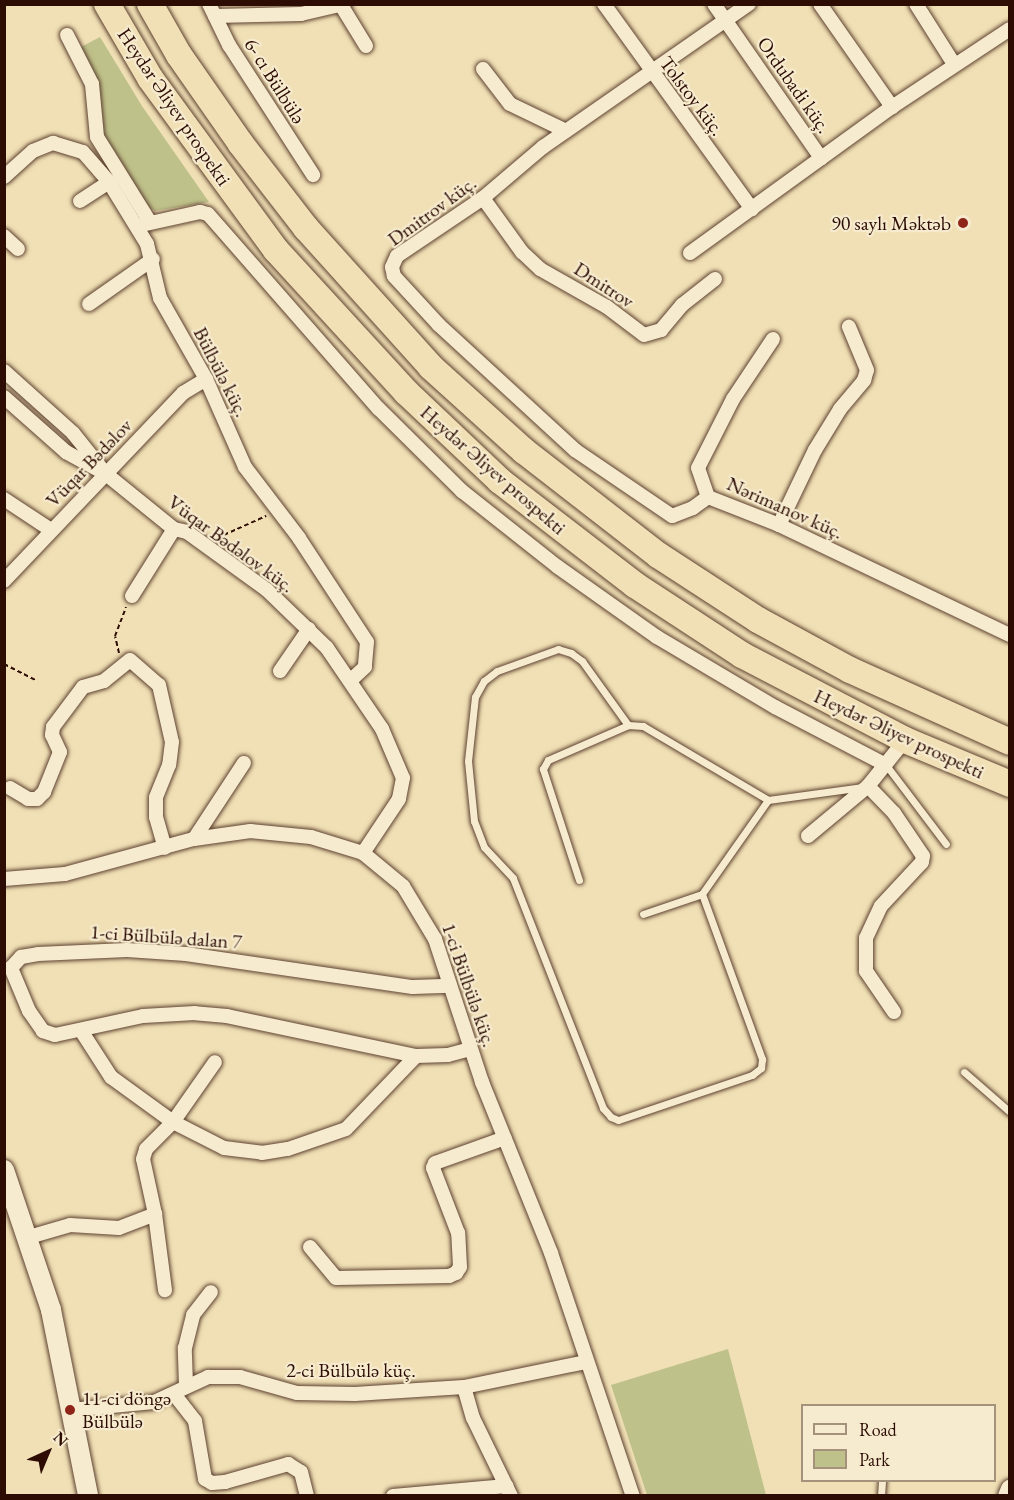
<!DOCTYPE html>
<meta charset="utf-8">
<style>
body{margin:0}
#map{position:relative;width:1014px;height:1500px;overflow:hidden;background:#f1e0b5;font-family:"EB Garamond",serif}
div>[style]{position:absolute}
[style*='--x']{left:calc(var(--x)*1px);top:calc(var(--y)*1px);width:calc(var(--w)*1px);rotate:calc(var(--a)*1deg)}
.green>*{inset:0;background:#bfc18a}
.path>*{height:2px;margin-top:-1px;transform-origin:0;background:repeating-linear-gradient(90deg,#2c0c03 0 4.5px,transparent 0 7.5px)}
.roads{filter:drop-shadow(0 0 2px #5d4130) drop-shadow(0 0 2px #5d4130)}
.service>*{height:7px;margin:-3.5px;padding:0 3.5px;transform-origin:3.5px;border-radius:3.5px;background:#f6ebcf}
.minor>*{height:14px;margin:-7px;padding:0 7px;transform-origin:7px;border-radius:7px;background:#f6ebcf}
.tertiary>*{height:18px;margin:-9px;padding:0 9px;transform-origin:9px;border-radius:9px;background:#f6ebcf}
.secondary>*{height:20px;margin:-10px;padding:0 10px;transform-origin:10px;border-radius:10px;background:#f6ebcf}
.motorway>*{height:26px;margin:-13px;padding:0 13px;transform-origin:13px;border-radius:13px;background:#f1e0b5}
.dots>*{width:16px;height:16px;translate:-50% -50%;box-sizing:border-box;border:3px solid #f6ebcf;border-radius:50%}
span{translate:-50% -50%;white-space:nowrap;text-align:center;line-height:1.15;-webkit-text-stroke:4.5px #f6ebcf;paint-order:stroke}
.street-label{font-size:20px;color:#2c0c03}
.poi-label{font-size:20px;color:#2c0c03}
.right{translate:-100% -50%;text-align:right}
.left{translate:0 -50%;text-align:left}
.frame{position:absolute;inset:0;border:6px solid #2c0c03;pointer-events:none}
.legend{position:absolute;left:801px;top:1404px;width:195px;height:78px;box-sizing:border-box;background:#f6ebcf;border:2px solid #a5927d;margin:0;padding:8px 10px;list-style:none;font-size:18px;color:#2c0c03}
.legend li{display:flex;align-items:center;gap:12px;height:30px}
.legend b{width:30px;border:2px solid #a5927d}
.north{position:absolute;left:18px;top:1422px;width:60px;height:60px;-webkit-text-stroke:4px #f6ebcf;paint-order:stroke;rotate:44deg;font-size:16px;font-weight:700;line-height:24px;text-align:center;color:#2c0c03}
.north::after{content:'';display:block;margin:auto;width:21px;height:27px;background:#2c0c03;clip-path:polygon(50% 0,100% 100%,50% 72%,0 100%)}
</style>
<div id="map">
<div class="green">
<i style="clip-path:polygon(100px 37px,142px 106px,209px 202px,155px 211px,145px 205px,100px 132px,98px 84px,81px 47px)"></i>
<i style="clip-path:polygon(728px 1349px,766px 1495px,647px 1495px,611px 1385px)"></i>
</div>
<div class="path">
<i style="--x:217;--y:538;--w:54;--a:-24.2"></i>
<i style="--x:119;--y:653;--w:17;--a:-103"></i>
<i style="--x:115;--y:636;--w:31;--a:-69"></i>
<i style="--x:4;--y:664;--w:36;--a:27"></i>
</div>
<div class="roads">
<div class="service">
<i style="--x:886;--y:765;--w:99;--a:52.8"></i>
<i style="--x:768;--y:800;--w:96;--a:-7.8"></i>
<i style="--x:579;--y:880;--w:117;--a:-108"></i>
<i style="--x:543;--y:769;--w:10;--a:-61"></i>
<i style="--x:548;--y:760;--w:87;--a:-23.6"></i>
<i style="--x:628;--y:725;--w:15;--a:4"></i>
<i style="--x:643;--y:726;--w:145;--a:30.6"></i>
<i style="--x:768;--y:800;--w:115;--a:125.1"></i>
<i style="--x:702;--y:894;--w:176;--a:70"></i>
<i style="--x:762;--y:1059;--w:9;--a:96"></i>
<i style="--x:761;--y:1068;--w:11;--a:142"></i>
<i style="--x:752;--y:1075;--w:141;--a:161.4"></i>
<i style="--x:618;--y:1120;--w:8;--a:-157"></i>
<i style="--x:611;--y:1117;--w:12;--a:-132"></i>
<i style="--x:603;--y:1108;--w:247;--a:-111.4"></i>
<i style="--x:513;--y:878;--w:42;--a:-133.1"></i>
<i style="--x:484;--y:847;--w:28;--a:-111"></i>
<i style="--x:474;--y:821;--w:60;--a:-95.7"></i>
<i style="--x:468;--y:761;--w:64;--a:-83.8"></i>
<i style="--x:475;--y:697;--w:18;--a:-61"></i>
<i style="--x:484;--y:681;--w:16;--a:-38"></i>
<i style="--x:497;--y:671;--w:65;--a:-19.8"></i>
<i style="--x:558;--y:649;--w:14;--a:17"></i>
<i style="--x:571;--y:653;--w:14;--a:36"></i>
<i style="--x:582;--y:661;--w:79;--a:54.3"></i>
<i style="--x:643;--y:914;--w:62;--a:-18.7"></i>
<i style="--x:964;--y:1072;--w:61;--a:41"></i>
<i style="--x:881;--y:1496;--w:16;--a:-86"></i>
</div>
<div class="minor">
<i style="--x:209;--y:4;--w:46;--a:64"></i>
<i style="--x:229;--y:45;--w:155;--a:57.1"></i>
<i style="--x:604;--y:4;--w:253;--a:54.2"></i>
<i style="--x:714;--y:4;--w:188;--a:55.2"></i>
<i style="--x:820;--y:4;--w:126;--a:55"></i>
<i style="--x:916;--y:4;--w:71;--a:57.7"></i>
<i style="--x:341;--y:5;--w:48;--a:58.6"></i>
<i style="--x:215;--y:16;--w:86;--a:-1.3"></i>
<i style="--x:301;--y:14;--w:44;--a:-13.1"></i>
<i style="--x:67;--y:35;--w:55;--a:63"></i>
<i style="--x:92;--y:84;--w:53;--a:84.6"></i>
<i style="--x:97;--y:137;--w:100;--a:58.1"></i>
<i style="--x:483;--y:69;--w:44;--a:52.4"></i>
<i style="--x:510;--y:104;--w:62;--a:25.7"></i>
<i style="--x:4;--y:177;--w:39;--a:-42"></i>
<i style="--x:33;--y:151;--w:22;--a:-22"></i>
<i style="--x:53;--y:143;--w:31;--a:17"></i>
<i style="--x:83;--y:152;--w:40;--a:49"></i>
<i style="--x:109;--y:182;--w:73;--a:58.5"></i>
<i style="--x:147;--y:244;--w:56;--a:76.5"></i>
<i style="--x:160;--y:298;--w:93;--a:60.4"></i>
<i style="--x:206;--y:379;--w:96;--a:66.1"></i>
<i style="--x:245;--y:467;--w:89;--a:52.7"></i>
<i style="--x:299;--y:538;--w:124;--a:56.8"></i>
<i style="--x:367;--y:642;--w:25;--a:95"></i>
<i style="--x:365;--y:667;--w:19;--a:137"></i>
<i style="--x:483;--y:198;--w:67;--a:54.2"></i>
<i style="--x:522;--y:252;--w:25;--a:43"></i>
<i style="--x:540;--y:269;--w:77;--a:29.6"></i>
<i style="--x:607;--y:307;--w:46;--a:37.1"></i>
<i style="--x:644;--y:335;--w:18;--a:-16"></i>
<i style="--x:661;--y:330;--w:33;--a:-50"></i>
<i style="--x:682;--y:305;--w:42;--a:-38.2"></i>
<i style="--x:80;--y:201;--w:35;--a:-33"></i>
<i style="--x:137;--y:226;--w:65;--a:-12.5"></i>
<i style="--x:200;--y:212;--w:8;--a:14"></i>
<i style="--x:208;--y:214;--w:259;--a:48.8"></i>
<i style="--x:379;--y:409;--w:117;--a:44.7"></i>
<i style="--x:462;--y:491;--w:122;--a:38.4"></i>
<i style="--x:558;--y:567;--w:121;--a:35.3"></i>
<i style="--x:657;--y:637;--w:137;--a:30.7"></i>
<i style="--x:775;--y:707;--w:125;--a:27.6"></i>
<i style="--x:4;--y:236;--w:19;--a:43"></i>
<i style="--x:690;--y:253;--w:249;--a:-35.9"></i>
<i style="--x:892;--y:107;--w:141;--a:-33.5"></i>
<i style="--x:89;--y:304;--w:78;--a:-35.1"></i>
<i style="--x:773;--y:339;--w:72;--a:123.7"></i>
<i style="--x:733;--y:399;--w:77;--a:116.9"></i>
<i style="--x:698;--y:468;--w:31;--a:71"></i>
<i style="--x:708;--y:497;--w:76;--a:21.5"></i>
<i style="--x:779;--y:525;--w:256;--a:25.5"></i>
<i style="--x:4;--y:371;--w:93;--a:41.9"></i>
<i style="--x:73;--y:433;--w:45;--a:51.3"></i>
<i style="--x:4;--y:397;--w:83;--a:41.6"></i>
<i style="--x:66;--y:452;--w:46;--a:28.8"></i>
<i style="--x:106;--y:474;--w:87;--a:39"></i>
<i style="--x:174;--y:529;--w:13;--a:13"></i>
<i style="--x:187;--y:532;--w:99;--a:35.9"></i>
<i style="--x:267;--y:590;--w:83;--a:44"></i>
<i style="--x:327;--y:648;--w:98;--a:55.8"></i>
<i style="--x:382;--y:729;--w:53;--a:66.8"></i>
<i style="--x:403;--y:778;--w:21;--a:101"></i>
<i style="--x:399;--y:799;--w:65;--a:123.7"></i>
<i style="--x:708;--y:497;--w:19;--a:144"></i>
<i style="--x:693;--y:508;--w:22;--a:159"></i>
<i style="--x:672;--y:516;--w:117;--a:-145.8"></i>
<i style="--x:575;--y:450;--w:185;--a:-137.4"></i>
<i style="--x:439;--y:325;--w:67;--a:-132.6"></i>
<i style="--x:394;--y:276;--w:9;--a:-103"></i>
<i style="--x:392;--y:267;--w:12;--a:-66"></i>
<i style="--x:397;--y:256;--w:104;--a:-34"></i>
<i style="--x:483;--y:198;--w:79;--a:-40.4"></i>
<i style="--x:543;--y:147;--w:251;--a:-34.8"></i>
<i style="--x:4;--y:499;--w:56;--a:33.4"></i>
<i style="--x:779;--y:525;--w:83;--a:-64.4"></i>
<i style="--x:815;--y:450;--w:48;--a:-58.6"></i>
<i style="--x:840;--y:409;--w:38;--a:-50"></i>
<i style="--x:864;--y:380;--w:10;--a:-73"></i>
<i style="--x:867;--y:370;--w:47;--a:-112.7"></i>
<i style="--x:4;--y:581;--w:260;--a:-46.4"></i>
<i style="--x:183;--y:393;--w:27;--a:-31"></i>
<i style="--x:132;--y:596;--w:79;--a:-57.9"></i>
<i style="--x:280;--y:671;--w:51;--a:-55.4"></i>
<i style="--x:10;--y:788;--w:21;--a:31"></i>
<i style="--x:28;--y:799;--w:9;--a:0"></i>
<i style="--x:37;--y:799;--w:10;--a:-45"></i>
<i style="--x:44;--y:792;--w:43;--a:-68.2"></i>
<i style="--x:60;--y:752;--w:19;--a:-115"></i>
<i style="--x:52;--y:735;--w:8;--a:-83"></i>
<i style="--x:53;--y:727;--w:50;--a:-53.1"></i>
<i style="--x:83;--y:687;--w:22;--a:-16"></i>
<i style="--x:104;--y:681;--w:33;--a:-39"></i>
<i style="--x:130;--y:660;--w:38;--a:41"></i>
<i style="--x:159;--y:685;--w:58;--a:77.2"></i>
<i style="--x:172;--y:742;--w:23;--a:97"></i>
<i style="--x:169;--y:765;--w:35;--a:112"></i>
<i style="--x:156;--y:798;--w:19;--a:90"></i>
<i style="--x:156;--y:817;--w:32;--a:74"></i>
<i style="--x:808;--y:836;--w:78;--a:-39.8"></i>
<i style="--x:194;--y:839;--w:91;--a:-56.7"></i>
<i style="--x:4;--y:879;--w:61;--a:-4.7"></i>
<i style="--x:65;--y:874;--w:134;--a:-15.2"></i>
<i style="--x:194;--y:839;--w:57;--a:-8.1"></i>
<i style="--x:250;--y:831;--w:61;--a:5.6"></i>
<i style="--x:311;--y:837;--w:54;--a:17.1"></i>
<i style="--x:363;--y:853;--w:52;--a:39.5"></i>
<i style="--x:403;--y:886;--w:62;--a:58.9"></i>
<i style="--x:435;--y:939;--w:151;--a:71.8"></i>
<i style="--x:482;--y:1082;--w:184;--a:68"></i>
<i style="--x:551;--y:1253;--w:256;--a:71.4"></i>
<i style="--x:894;--y:1012;--w:50;--a:-124.3"></i>
<i style="--x:866;--y:971;--w:33;--a:-90"></i>
<i style="--x:866;--y:938;--w:35;--a:-65"></i>
<i style="--x:881;--y:906;--w:60;--a:-47"></i>
<i style="--x:922;--y:862;--w:6;--a:-81"></i>
<i style="--x:923;--y:856;--w:52;--a:-124"></i>
<i style="--x:894;--y:813;--w:37;--a:-134"></i>
<i style="--x:868;--y:786;--w:59;--a:-51.2"></i>
<i style="--x:82;--y:1032;--w:54;--a:57.2"></i>
<i style="--x:111;--y:1077;--w:77;--a:36"></i>
<i style="--x:173;--y:1122;--w:73;--a:-55"></i>
<i style="--x:416;--y:1056;--w:193;--a:-168.1"></i>
<i style="--x:227;--y:1016;--w:32;--a:-175"></i>
<i style="--x:195;--y:1013;--w:52;--a:176.7"></i>
<i style="--x:143;--y:1016;--w:90;--a:167.8"></i>
<i style="--x:55;--y:1035;--w:13;--a:-162"></i>
<i style="--x:43;--y:1031;--w:24;--a:-125"></i>
<i style="--x:29;--y:1011;--w:47;--a:-112.7"></i>
<i style="--x:11;--y:968;--w:15;--a:-48"></i>
<i style="--x:21;--y:957;--w:17;--a:-10"></i>
<i style="--x:38;--y:954;--w:89;--a:-2.6"></i>
<i style="--x:127;--y:950;--w:59;--a:3.9"></i>
<i style="--x:186;--y:954;--w:229;--a:8.3"></i>
<i style="--x:413;--y:987;--w:37;--a:-2"></i>
<i style="--x:155;--y:1214;--w:77;--a:82.5"></i>
<i style="--x:29;--y:1237;--w:43;--a:-16.3"></i>
<i style="--x:70;--y:1225;--w:49;--a:3.5"></i>
<i style="--x:119;--y:1228;--w:39;--a:-21"></i>
<i style="--x:155;--y:1214;--w:56;--a:-102.3"></i>
<i style="--x:143;--y:1159;--w:10;--a:-73"></i>
<i style="--x:146;--y:1149;--w:38;--a:-45"></i>
<i style="--x:173;--y:1122;--w:57;--a:27"></i>
<i style="--x:224;--y:1148;--w:38;--a:7"></i>
<i style="--x:262;--y:1153;--w:26;--a:-9"></i>
<i style="--x:288;--y:1149;--w:61;--a:-19"></i>
<i style="--x:346;--y:1129;--w:101;--a:-46.2"></i>
<i style="--x:416;--y:1056;--w:32;--a:-2"></i>
<i style="--x:448;--y:1055;--w:23;--a:-15"></i>
<i style="--x:310;--y:1247;--w:40;--a:50"></i>
<i style="--x:336;--y:1278;--w:113;--a:-1"></i>
<i style="--x:449;--y:1276;--w:8;--a:-23"></i>
<i style="--x:456;--y:1273;--w:7;--a:-56"></i>
<i style="--x:460;--y:1267;--w:34;--a:-93"></i>
<i style="--x:458;--y:1233;--w:70;--a:-111"></i>
<i style="--x:433;--y:1168;--w:5;--a:-68"></i>
<i style="--x:435;--y:1163;--w:74;--a:-19.7"></i>
<i style="--x:186;--y:1385;--w:37;--a:-92"></i>
<i style="--x:185;--y:1348;--w:34;--a:-76"></i>
<i style="--x:193;--y:1315;--w:29;--a:-52"></i>
<i style="--x:464;--y:1387;--w:32;--a:74"></i>
<i style="--x:473;--y:1418;--w:87;--a:64"></i>
<i style="--x:174;--y:1394;--w:34;--a:52"></i>
<i style="--x:195;--y:1421;--w:59;--a:80.2"></i>
<i style="--x:205;--y:1479;--w:8;--a:30"></i>
<i style="--x:212;--y:1483;--w:13;--a:-4"></i>
<i style="--x:225;--y:1482;--w:66;--a:-15.9"></i>
<i style="--x:288;--y:1464;--w:15;--a:32"></i>
<i style="--x:301;--y:1472;--w:25;--a:76"></i>
<i style="--x:70;--y:1410;--w:84;--a:-5.4"></i>
<i style="--x:154;--y:1402;--w:60;--a:-24.8"></i>
<i style="--x:208;--y:1377;--w:32;--a:0"></i>
<i style="--x:240;--y:1377;--w:59;--a:15.7"></i>
<i style="--x:297;--y:1393;--w:58;--a:1"></i>
<i style="--x:355;--y:1394;--w:109;--a:-3.7"></i>
<i style="--x:464;--y:1387;--w:125;--a:-11.6"></i>
<i style="--x:393;--y:1496;--w:114;--a:-5"></i>
</div>
<div class="tertiary">
<i style="--x:1007;--y:1496;--w:8;--a:-67"></i>
</div>
<div class="secondary">
<i style="--x:4;--y:1170;--w:148;--a:71.4"></i>
<i style="--x:51;--y:1310;--w:190;--a:78.7"></i>
</div>
<div class="motorway">
<i style="--x:107;--y:4;--w:86;--a:59.8"></i>
<i style="--x:150;--y:78;--w:213;--a:53.8"></i>
<i style="--x:276;--y:250;--w:193;--a:47.5"></i>
<i style="--x:406;--y:392;--w:129;--a:43.4"></i>
<i style="--x:500;--y:481;--w:170;--a:37.6"></i>
<i style="--x:635;--y:585;--w:128;--a:33.2"></i>
<i style="--x:742;--y:655;--w:184;--a:27.5"></i>
<i style="--x:905;--y:740;--w:114;--a:22.7"></i>
<i style="--x:150;--y:4;--w:59;--a:60.4"></i>
<i style="--x:179;--y:55;--w:108;--a:55.1"></i>
<i style="--x:241;--y:144;--w:106;--a:52.3"></i>
<i style="--x:306;--y:228;--w:187;--a:48"></i>
<i style="--x:431;--y:367;--w:125;--a:42.1"></i>
<i style="--x:524;--y:451;--w:170;--a:37.8"></i>
<i style="--x:658;--y:555;--w:119;--a:33"></i>
<i style="--x:758;--y:620;--w:105;--a:28.5"></i>
<i style="--x:850;--y:670;--w:175;--a:24.2"></i>
</div>
</div>
<div class="dots">
<i style="left:963px;top:223px;background:#8f2418"></i>
<i style="left:70px;top:1410px;background:#8f2418"></i>
</div>
<div class="street-label">
<span style="left:275px;top:81px;rotate:58deg">6- cı Bülbülə</span>
<span style="left:794px;top:85px;rotate:55deg">Ordubadi küç.</span>
<span style="left:692px;top:96px;rotate:53deg">Tolstoy küç.</span>
<span style="left:174px;top:107px;rotate:56deg">Heydər Əliyev prospekti</span>
<span style="left:432px;top:211px;rotate:-36deg">Dmitrov küç.</span>
<span style="left:604px;top:285px;rotate:33deg">Dmitrov</span>
<span style="left:221px;top:372px;rotate:63deg">Bülbülə küç.</span>
<span style="left:89px;top:463px;rotate:-46deg">Vüqar Bədəlov</span>
<span style="left:493px;top:470px;rotate:41deg">Heydər Əliyev prospekti</span>
<span style="left:785px;top:508px;rotate:24deg">Nərimanov küç.</span>
<span style="left:231px;top:544px;rotate:36deg">Vüqar Bədəlov küç.</span>
<span style="left:899px;top:734px;rotate:25deg">Heydər Əliyev prospekti</span>
<span style="left:166px;top:937px;rotate:4deg">1-ci Bülbülə dalan 7</span>
<span style="left:469px;top:985px;rotate:71deg">1-ci Bülbülə küç.</span>
<span style="left:351px;top:1370px">2-ci Bülbülə küç.</span>
</div>
<div class="poi-label">
<span class="right" style="left:951px;top:223px">90 saylı Məktəb</span>
<span class="left" style="left:82px;top:1410px">11-ci döngə<br>Bülbülə</span>
</div>
<div class="frame"></div>
<ul class="legend">
<li><b style="height:8px;background:#f6ebcf"></b>Road</li>
<li><b style="height:16px;background:#bfc18a"></b>Park</li>
</ul>
<div class="north">N</div>
</div>
